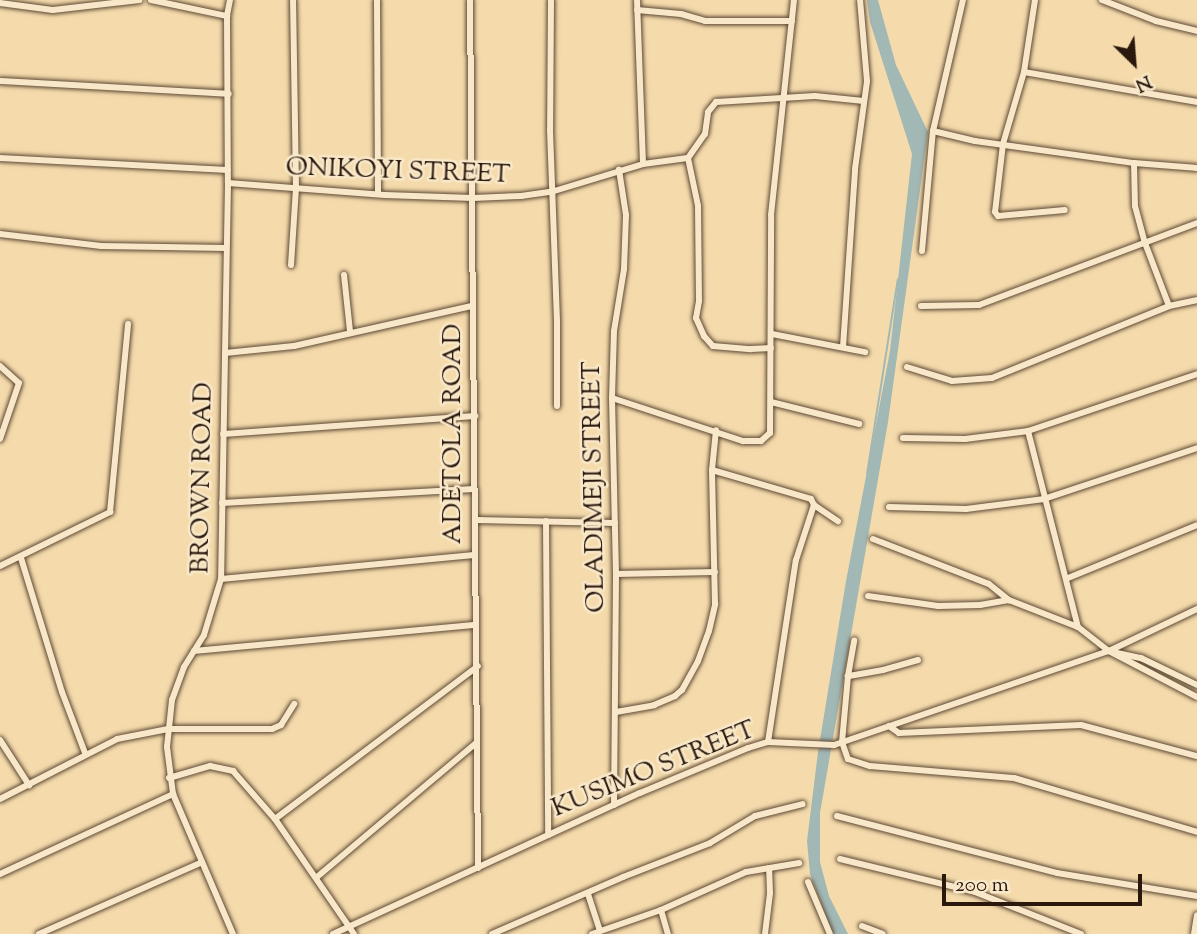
<!DOCTYPE html>
<style>
body{margin:0}
#map{position:relative;width:1197px;height:934px;overflow:hidden;background:#f5dbac;font-family:"Sorts Mill Goudy",serif}
div>[style]{position:absolute}
[style*='--x']{left:calc(var(--x)*1px);top:calc(var(--y)*1px);width:calc(var(--w)*1px);rotate:calc(var(--a)*1deg)}
.water>*{inset:0;background:#a2b8b5}
.stream>*{height:2px;margin:-1px;padding:0 1px;transform-origin:1px;border-radius:1px;background:#a2b8b5}
.roads{filter:drop-shadow(0 0 2px #5e4935) drop-shadow(0 0 2px #5e4935)}
.minor>*{height:6px;margin:-3px;padding:0 3px;transform-origin:3px;border-radius:3px;background:#f8e8c9}
span{translate:-50% -50%;white-space:nowrap;text-align:center;line-height:1.15;-webkit-text-stroke:5px #f8e8c9;paint-order:stroke}
.street-label{font-size:26px;color:#2b180d}
.north{position:absolute;left:1099px;top:28px;width:70px;height:70px;-webkit-text-stroke:5px #f8e8c9;paint-order:stroke;rotate:155deg;font-size:19px;font-weight:700;line-height:28px;text-align:center;color:#2b180d}
.north::after{content:'';display:block;margin:auto;width:24px;height:32px;background:#2b180d;clip-path:polygon(50% 0,100% 100%,50% 72%,0 100%)}
.scale{position:absolute;left:942px;top:874px;width:200px;height:32px;box-sizing:border-box;border:4px solid #2b180d;border-top:0;padding-left:9px;font-size:21px;line-height:24px;white-space:nowrap;color:#2b180d;-webkit-text-stroke:5px #f8e8c9;paint-order:stroke}
</style>
<div id="map">
<div class="water">
<i style="clip-path:polygon(867px 0,878px 0,896px 65px,928px 132px,888px 422px,820px 813px,820px 862px,829px 896px,848px 934px,833px 934px,810px 874px,807px 841px,818px 752px,846px 581px,890px 351px,912px 154px,870px 22px)"></i>
</div>
<div class="stream">
<i style="--x:867;--y:474;--w:197;--a:-81"></i>
</div>
<div class="roads">
<div class="minor">
<i style="--x:151;--y:0;--w:78;--a:11.9"></i>
<i style="--x:230;--y:0;--w:16;--a:101"></i>
<i style="--x:227;--y:16;--w:167;--a:89.7"></i>
<i style="--x:228;--y:183;--w:396;--a:91"></i>
<i style="--x:221;--y:579;--w:59;--a:106.9"></i>
<i style="--x:204;--y:635;--w:38;--a:122"></i>
<i style="--x:184;--y:667;--w:35;--a:110"></i>
<i style="--x:172;--y:700;--w:47;--a:96.1"></i>
<i style="--x:167;--y:747;--w:47;--a:82.7"></i>
<i style="--x:173;--y:794;--w:152;--a:66.8"></i>
<i style="--x:377;--y:0;--w:194;--a:89.7"></i>
<i style="--x:470;--y:0;--w:868;--a:89.47"></i>
<i style="--x:551;--y:0;--w:130;--a:90.4"></i>
<i style="--x:550;--y:130;--w:194;--a:87.9"></i>
<i style="--x:557;--y:324;--w:82;--a:90"></i>
<i style="--x:637;--y:0;--w:164;--a:87.9"></i>
<i style="--x:1035;--y:0;--w:73;--a:98.7"></i>
<i style="--x:1024;--y:72;--w:75;--a:106.3"></i>
<i style="--x:1003;--y:144;--w:68;--a:96.7"></i>
<i style="--x:995;--y:212;--w:5;--a:53"></i>
<i style="--x:998;--y:216;--w:67;--a:-5.1"></i>
<i style="--x:1102;--y:0;--w:58;--a:21.3"></i>
<i style="--x:1156;--y:21;--w:42;--a:13.7"></i>
<i style="--x:0;--y:3;--w:53;--a:7.5"></i>
<i style="--x:53;--y:10;--w:87;--a:-6.6"></i>
<i style="--x:637;--y:10;--w:44;--a:5.2"></i>
<i style="--x:681;--y:14;--w:25;--a:16"></i>
<i style="--x:705;--y:21;--w:87;--a:0"></i>
<i style="--x:1024;--y:72;--w:176;--a:9.8"></i>
<i style="--x:0;--y:81;--w:229;--a:3.2"></i>
<i style="--x:933;--y:131;--w:43;--a:13.4"></i>
<i style="--x:975;--y:141;--w:161;--a:7.9"></i>
<i style="--x:1134;--y:163;--w:63;--a:4.5"></i>
<i style="--x:0;--y:158;--w:228;--a:3"></i>
<i style="--x:688;--y:158;--w:49;--a:78.2"></i>
<i style="--x:698;--y:206;--w:95;--a:89.4"></i>
<i style="--x:699;--y:301;--w:17;--a:100"></i>
<i style="--x:696;--y:318;--w:20;--a:66"></i>
<i style="--x:704;--y:336;--w:13;--a:48"></i>
<i style="--x:713;--y:346;--w:38;--a:5"></i>
<i style="--x:751;--y:349;--w:20;--a:-3"></i>
<i style="--x:688;--y:158;--w:29;--a:-55"></i>
<i style="--x:705;--y:134;--w:22;--a:-82"></i>
<i style="--x:708;--y:112;--w:13;--a:-51"></i>
<i style="--x:716;--y:102;--w:99;--a:-3.5"></i>
<i style="--x:815;--y:96;--w:49;--a:5.8"></i>
<i style="--x:1134;--y:163;--w:43;--a:88.7"></i>
<i style="--x:1135;--y:206;--w:38;--a:75"></i>
<i style="--x:1145;--y:243;--w:67;--a:69.1"></i>
<i style="--x:228;--y:183;--w:157;--a:4.4"></i>
<i style="--x:385;--y:195;--w:88;--a:2"></i>
<i style="--x:473;--y:198;--w:48;--a:-2.4"></i>
<i style="--x:521;--y:196;--w:30;--a:-8"></i>
<i style="--x:551;--y:192;--w:96;--a:-16.9"></i>
<i style="--x:643;--y:164;--w:45;--a:-7.6"></i>
<i style="--x:0;--y:234;--w:102;--a:6.8"></i>
<i style="--x:101;--y:246;--w:125;--a:0.9"></i>
<i style="--x:922;--y:251;--w:121;--a:-84.8"></i>
<i style="--x:933;--y:131;--w:134;--a:-77.1"></i>
<i style="--x:291;--y:265;--w:77;--a:-86.3"></i>
<i style="--x:296;--y:188;--w:188;--a:-90.9"></i>
<i style="--x:344;--y:275;--w:56;--a:83.9"></i>
<i style="--x:921;--y:306;--w:58;--a:-1"></i>
<i style="--x:979;--y:305;--w:233;--a:-20.6"></i>
<i style="--x:772;--y:334;--w:95;--a:11"></i>
<i style="--x:843;--y:347;--w:178;--a:-86.1"></i>
<i style="--x:855;--y:169;--w:89;--a:-82.2"></i>
<i style="--x:867;--y:81;--w:81;--a:-94.9"></i>
<i style="--x:225;--y:353;--w:69;--a:-5.8"></i>
<i style="--x:294;--y:346;--w:182;--a:-12.7"></i>
<i style="--x:0;--y:366;--w:25;--a:42"></i>
<i style="--x:19;--y:383;--w:59;--a:108.7"></i>
<i style="--x:907;--y:367;--w:47;--a:17.3"></i>
<i style="--x:952;--y:381;--w:40;--a:-4.3"></i>
<i style="--x:992;--y:378;--w:191;--a:-22.1"></i>
<i style="--x:1169;--y:306;--w:29;--a:-12"></i>
<i style="--x:612;--y:398;--w:138;--a:18.2"></i>
<i style="--x:743;--y:441;--w:18;--a:0"></i>
<i style="--x:761;--y:441;--w:12;--a:-42"></i>
<i style="--x:770;--y:433;--w:218;--a:-89.7"></i>
<i style="--x:771;--y:215;--w:216;--a:-83.9"></i>
<i style="--x:771;--y:402;--w:91;--a:14"></i>
<i style="--x:1028;--y:431;--w:202;--a:75.7"></i>
<i style="--x:223;--y:434;--w:253;--a:-4.1"></i>
<i style="--x:903;--y:438;--w:62;--a:0.9"></i>
<i style="--x:965;--y:439;--w:64;--a:-7.2"></i>
<i style="--x:1028;--y:431;--w:178;--a:-18.6"></i>
<i style="--x:712;--y:470;--w:103;--a:16.3"></i>
<i style="--x:811;--y:499;--w:7;--a:63"></i>
<i style="--x:814;--y:505;--w:29;--a:34"></i>
<i style="--x:222;--y:503;--w:252;--a:-3.2"></i>
<i style="--x:889;--y:507;--w:77;--a:1.5"></i>
<i style="--x:966;--y:509;--w:79;--a:-7.3"></i>
<i style="--x:1044;--y:499;--w:161;--a:-18.4"></i>
<i style="--x:476;--y:520;--w:139;--a:1.2"></i>
<i style="--x:546;--y:521;--w:314;--a:89.6"></i>
<i style="--x:873;--y:539;--w:124;--a:21.2"></i>
<i style="--x:989;--y:584;--w:26;--a:39"></i>
<i style="--x:1009;--y:600;--w:74;--a:21.4"></i>
<i style="--x:1078;--y:627;--w:39;--a:38"></i>
<i style="--x:1109;--y:651;--w:99;--a:27.6"></i>
<i style="--x:21;--y:558;--w:140;--a:73"></i>
<i style="--x:62;--y:692;--w:65;--a:69.3"></i>
<i style="--x:0;--y:566;--w:123;--a:-26.1"></i>
<i style="--x:110;--y:512;--w:189;--a:-84.5"></i>
<i style="--x:616;--y:574;--w:99;--a:-1.2"></i>
<i style="--x:1068;--y:578;--w:139;--a:-22.3"></i>
<i style="--x:221;--y:579;--w:254;--a:-5.4"></i>
<i style="--x:868;--y:596;--w:71;--a:8.1"></i>
<i style="--x:938;--y:606;--w:42;--a:-1.4"></i>
<i style="--x:980;--y:605;--w:29;--a:-10"></i>
<i style="--x:194;--y:651;--w:283;--a:-5.3"></i>
<i style="--x:1117;--y:653;--w:25;--a:12"></i>
<i style="--x:1141;--y:658;--w:62;--a:25.7"></i>
<i style="--x:918;--y:660;--w:36;--a:164"></i>
<i style="--x:883;--y:670;--w:36;--a:170"></i>
<i style="--x:848;--y:676;--w:66;--a:95.2"></i>
<i style="--x:842;--y:742;--w:18;--a:71"></i>
<i style="--x:848;--y:759;--w:23;--a:18"></i>
<i style="--x:870;--y:766;--w:144;--a:4.8"></i>
<i style="--x:1014;--y:778;--w:191;--a:16.4"></i>
<i style="--x:848;--y:676;--w:36;--a:-80"></i>
<i style="--x:616;--y:712;--w:39;--a:-10"></i>
<i style="--x:654;--y:705;--w:23;--a:-23"></i>
<i style="--x:675;--y:696;--w:9;--a:-41"></i>
<i style="--x:682;--y:690;--w:33;--a:-61"></i>
<i style="--x:698;--y:661;--w:32;--a:-70"></i>
<i style="--x:709;--y:631;--w:28;--a:-77"></i>
<i style="--x:715;--y:604;--w:134;--a:-91.3"></i>
<i style="--x:712;--y:470;--w:40;--a:-84.3"></i>
<i style="--x:889;--y:726;--w:12;--a:35"></i>
<i style="--x:899;--y:733;--w:182;--a:-2.5"></i>
<i style="--x:1081;--y:725;--w:120;--a:15"></i>
<i style="--x:0;--y:740;--w:54;--a:57.2"></i>
<i style="--x:768;--y:742;--w:184;--a:-81.3"></i>
<i style="--x:796;--y:560;--w:58;--a:-71.9"></i>
<i style="--x:169;--y:778;--w:43;--a:-16.3"></i>
<i style="--x:210;--y:766;--w:24;--a:12"></i>
<i style="--x:233;--y:771;--w:64;--a:48.8"></i>
<i style="--x:275;--y:819;--w:140;--a:55.5"></i>
<i style="--x:0;--y:799;--w:131;--a:-27.1"></i>
<i style="--x:117;--y:739;--w:52;--a:-11.1"></i>
<i style="--x:168;--y:729;--w:104;--a:0"></i>
<i style="--x:272;--y:729;--w:10;--a:-24"></i>
<i style="--x:281;--y:725;--w:25;--a:-58"></i>
<i style="--x:614;--y:805;--w:231;--a:-89.5"></i>
<i style="--x:616;--y:574;--w:176;--a:-91.3"></i>
<i style="--x:612;--y:398;--w:67;--a:-88.3"></i>
<i style="--x:614;--y:331;--w:63;--a:-80.8"></i>
<i style="--x:624;--y:269;--w:54;--a:-87.9"></i>
<i style="--x:626;--y:215;--w:46;--a:-98.8"></i>
<i style="--x:837;--y:816;--w:227;--a:14.5"></i>
<i style="--x:1057;--y:873;--w:142;--a:9.3"></i>
<i style="--x:275;--y:819;--w:254;--a:-37"></i>
<i style="--x:840;--y:859;--w:139;--a:13.7"></i>
<i style="--x:975;--y:892;--w:114;--a:21.6"></i>
<i style="--x:0;--y:874;--w:191;--a:-24.8"></i>
<i style="--x:317;--y:877;--w:208;--a:-40.1"></i>
<i style="--x:808;--y:882;--w:56;--a:67.1"></i>
<i style="--x:588;--y:894;--w:38;--a:72"></i>
<i style="--x:661;--y:910;--w:25;--a:74"></i>
<i style="--x:862;--y:926;--w:22;--a:21"></i>
<i style="--x:39;--y:934;--w:178;--a:-23.8"></i>
<i style="--x:333;--y:934;--w:338;--a:-24.7"></i>
<i style="--x:640;--y:793;--w:117;--a:-22.6"></i>
<i style="--x:748;--y:748;--w:21;--a:-17"></i>
<i style="--x:768;--y:742;--w:66;--a:2.6"></i>
<i style="--x:834;--y:745;--w:291;--a:-18.9"></i>
<i style="--x:1109;--y:651;--w:98;--a:-25.5"></i>
<i style="--x:492;--y:934;--w:143;--a:-23.5"></i>
<i style="--x:623;--y:877;--w:93;--a:-21.3"></i>
<i style="--x:710;--y:843;--w:52;--a:-31"></i>
<i style="--x:755;--y:816;--w:49;--a:-14"></i>
<i style="--x:592;--y:934;--w:73;--a:-19.2"></i>
<i style="--x:661;--y:910;--w:93;--a:-24.1"></i>
<i style="--x:746;--y:872;--w:54;--a:-9.6"></i>
<i style="--x:765;--y:934;--w:41;--a:-83"></i>
<i style="--x:770;--y:893;--w:25;--a:-92"></i>
<i style="--x:1194;--y:934;--w:19;--a:-81"></i>
</div>
</div>
<div class="street-label">
<span style="left:398px;top:172px;rotate:2deg">ONIKOYI STREET</span>
<span style="left:454px;top:434px;rotate:-90deg">ADETOLA ROAD</span>
<span style="left:203px;top:478px;rotate:-89deg">BROWN ROAD</span>
<span style="left:595px;top:487px;rotate:-91deg">OLADIMEJI STREET</span>
<span style="left:654px;top:770px;rotate:-22deg">KUSIMO STREET</span>
</div>
<div class="north">N</div>
<div class="scale">200 m</div>
</div>
